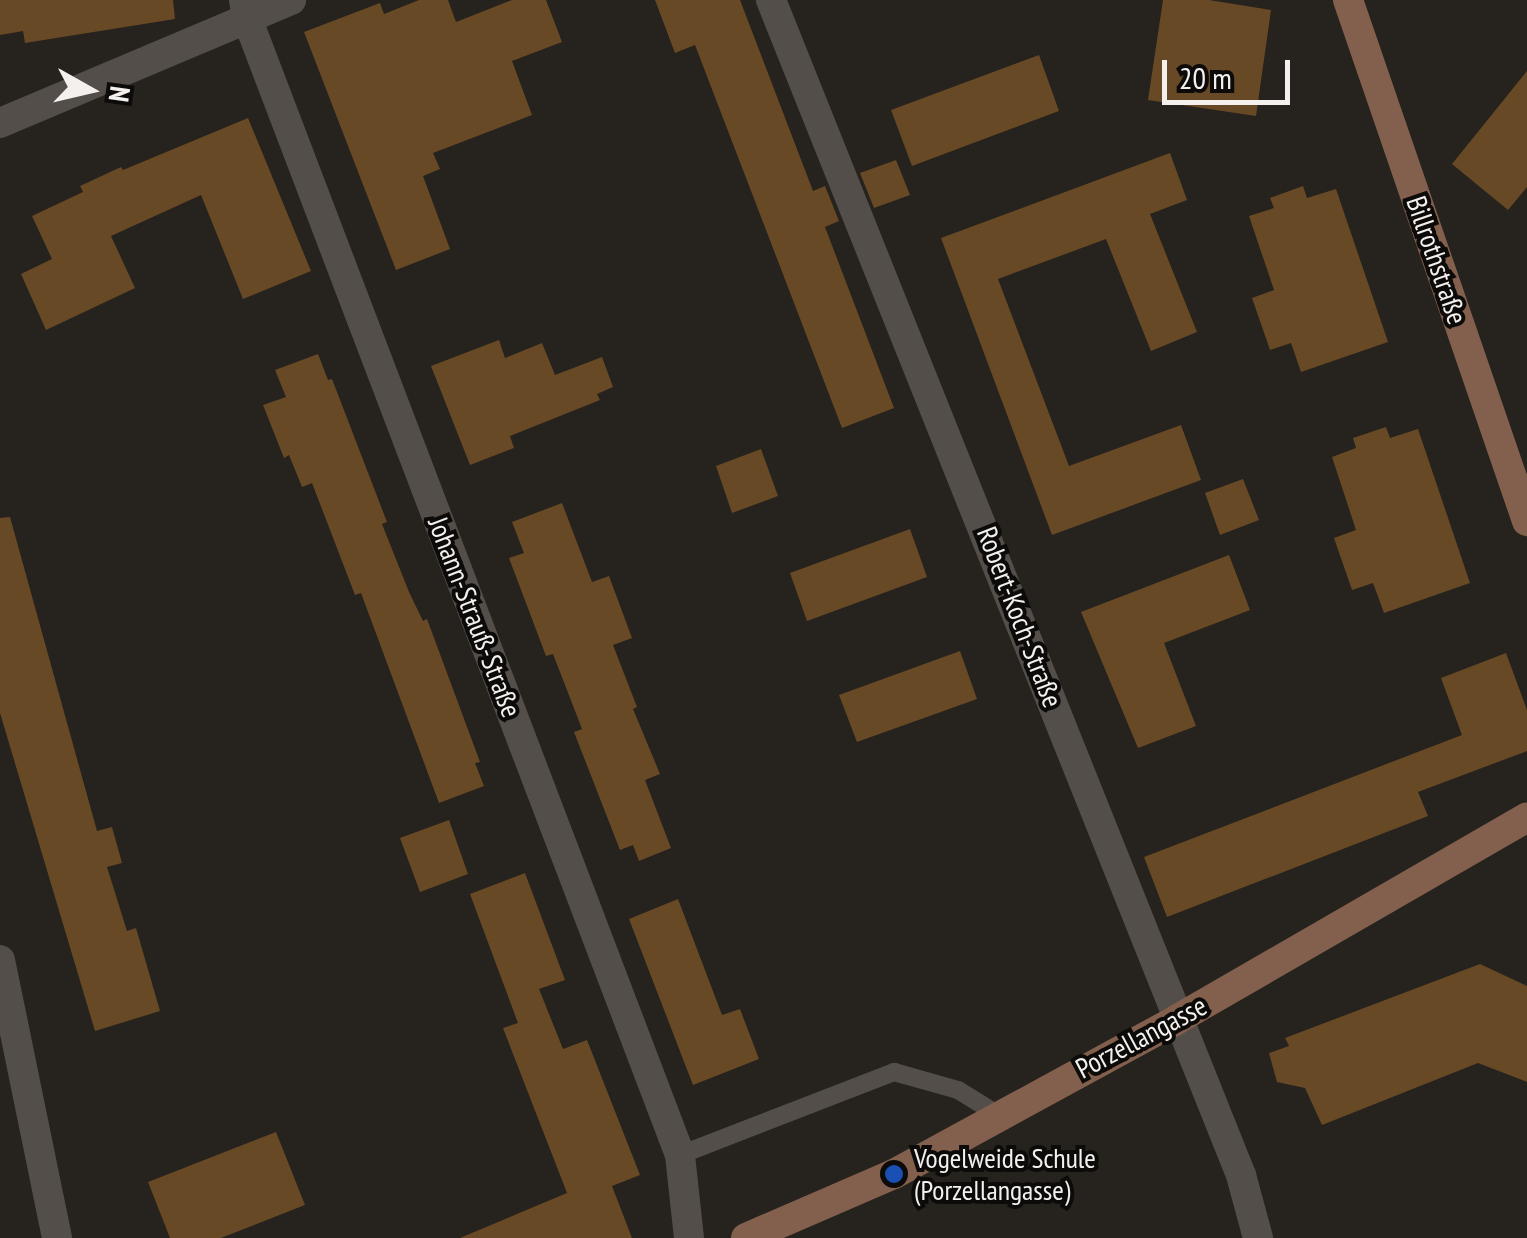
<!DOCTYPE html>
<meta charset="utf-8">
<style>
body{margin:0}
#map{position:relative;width:1527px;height:1238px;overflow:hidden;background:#26221d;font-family:"PT Sans Narrow",sans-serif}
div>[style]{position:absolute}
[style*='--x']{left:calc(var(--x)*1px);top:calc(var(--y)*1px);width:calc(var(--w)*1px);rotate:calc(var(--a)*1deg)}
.building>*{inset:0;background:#684925}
.lane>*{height:18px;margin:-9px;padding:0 9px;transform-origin:9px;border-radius:9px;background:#534e49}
.street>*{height:30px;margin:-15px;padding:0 15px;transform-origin:15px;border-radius:15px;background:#534e49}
.secondary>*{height:30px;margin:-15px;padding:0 15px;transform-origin:15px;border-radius:15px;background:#83604d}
.dots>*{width:28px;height:28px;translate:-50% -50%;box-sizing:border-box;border:5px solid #0d0b0a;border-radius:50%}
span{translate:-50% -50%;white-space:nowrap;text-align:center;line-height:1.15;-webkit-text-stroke:8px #0d0b0a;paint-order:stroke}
.street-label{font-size:28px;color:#f3f0ed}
.poi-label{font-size:28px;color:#f3f0ed}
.left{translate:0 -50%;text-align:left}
.north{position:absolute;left:40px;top:40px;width:100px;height:100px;-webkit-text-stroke:8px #0d0b0a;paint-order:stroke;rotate:98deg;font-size:28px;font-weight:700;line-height:40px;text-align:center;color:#f3f0ed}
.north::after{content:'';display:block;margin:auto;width:35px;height:45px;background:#f3f0ed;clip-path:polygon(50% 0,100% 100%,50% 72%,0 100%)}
.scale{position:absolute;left:1162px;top:60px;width:128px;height:45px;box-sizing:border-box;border:5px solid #f3f0ed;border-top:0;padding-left:12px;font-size:30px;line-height:35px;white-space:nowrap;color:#f3f0ed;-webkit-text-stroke:8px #0d0b0a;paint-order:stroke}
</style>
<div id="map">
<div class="building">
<i style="clip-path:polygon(0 0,173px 0,175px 19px,25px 43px,23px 31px,0 35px)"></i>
<i style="clip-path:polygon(419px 0,448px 0,456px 22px,512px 0,546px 0,562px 42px,512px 61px,532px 115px,433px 153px,440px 169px,423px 176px,450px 249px,396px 270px,304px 32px,380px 3px,384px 14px)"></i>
<i style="clip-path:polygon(655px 0,740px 0,813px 191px,825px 186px,839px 221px,825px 227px,894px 408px,842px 428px,695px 45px,675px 53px)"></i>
<i style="clip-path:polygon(1163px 0,1209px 0,1271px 10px,1256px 116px,1148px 100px)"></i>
<i style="clip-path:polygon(1039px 55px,1059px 111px,912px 166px,891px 110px)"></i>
<i style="clip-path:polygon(1527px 71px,1527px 187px,1508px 210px,1452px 164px)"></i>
<i style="clip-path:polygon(248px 118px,311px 271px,243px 299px,201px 195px,111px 236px,135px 288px,46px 330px,21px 274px,52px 259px,32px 216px,83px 192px,80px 186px,121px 167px,123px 170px)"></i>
<i style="clip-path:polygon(1170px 153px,1187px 200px,1150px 214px,1197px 332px,1151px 351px,1106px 239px,998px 279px,1069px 466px,1181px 425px,1201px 480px,1052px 535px,941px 238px)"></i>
<i style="clip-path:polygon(896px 160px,910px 195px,874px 208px,860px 173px)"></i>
<i style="clip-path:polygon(1303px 186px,1307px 198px,1336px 189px,1388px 342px,1301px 372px,1291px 343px,1270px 350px,1252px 298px,1274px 290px,1249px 216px,1274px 208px,1270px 198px)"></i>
<i style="clip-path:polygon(499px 340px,505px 358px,542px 343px,555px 375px,602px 357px,613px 387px,597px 394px,600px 400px,510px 436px,514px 448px,470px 465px,431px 366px)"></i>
<i style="clip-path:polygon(318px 354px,328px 380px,332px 379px,387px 522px,382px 524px,409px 592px,423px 621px,427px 619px,480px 762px,475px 763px,484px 786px,439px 803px,361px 593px,355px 595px,312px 483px,302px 487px,289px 455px,284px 458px,263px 405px,286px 397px,275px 370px)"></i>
<i style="clip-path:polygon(1386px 427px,1390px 438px,1418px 429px,1470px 583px,1384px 613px,1373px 583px,1352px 590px,1334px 538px,1356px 530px,1332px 457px,1356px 448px,1353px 438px)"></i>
<i style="clip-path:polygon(761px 449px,778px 496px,732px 513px,716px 466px)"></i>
<i style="clip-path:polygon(1243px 479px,1259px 520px,1220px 535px,1205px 493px)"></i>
<i style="clip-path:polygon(562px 503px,592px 582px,609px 576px,632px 638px,613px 645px,637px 707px,633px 709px,660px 774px,645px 780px,671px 848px,639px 861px,633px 845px,620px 850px,574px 732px,582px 729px,553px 654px,546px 656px,509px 558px,524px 553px,512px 522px)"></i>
<i style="clip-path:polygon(10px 517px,97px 831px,112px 827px,122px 863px,107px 867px,127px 931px,136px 928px,160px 1011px,95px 1031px,0 713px,0 518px)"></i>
<i style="clip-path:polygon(910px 529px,927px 577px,807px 621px,790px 573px)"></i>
<i style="clip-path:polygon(1229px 555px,1250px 610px,1164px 643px,1196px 726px,1138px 748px,1081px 612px)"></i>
<i style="clip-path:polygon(960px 651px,977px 699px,857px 742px,839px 695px)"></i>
<i style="clip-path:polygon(1506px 653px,1527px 710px,1527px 751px,1418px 792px,1428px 816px,1167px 917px,1144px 857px,1462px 735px,1441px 678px)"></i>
<i style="clip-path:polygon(449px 820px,468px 874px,420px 892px,400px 838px)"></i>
<i style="clip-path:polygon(525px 873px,565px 980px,539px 989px,563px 1049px,587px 1040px,640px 1175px,612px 1186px,632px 1238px,460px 1238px,567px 1193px,503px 1028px,518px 1023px,470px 894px)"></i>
<i style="clip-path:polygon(678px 899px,722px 1015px,740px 1009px,759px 1059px,693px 1085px,629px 919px)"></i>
<i style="clip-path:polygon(1480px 964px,1527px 986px,1527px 1082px,1478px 1063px,1322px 1125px,1305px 1088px,1277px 1082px,1269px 1053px,1289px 1046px,1285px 1038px)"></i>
<i style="clip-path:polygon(276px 1132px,305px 1205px,221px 1238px,170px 1238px,148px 1182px)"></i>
</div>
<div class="lane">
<i style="--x:680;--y:1155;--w:230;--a:-21.2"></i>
<i style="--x:894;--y:1072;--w:66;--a:15.7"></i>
<i style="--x:958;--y:1090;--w:46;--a:31.6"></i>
</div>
<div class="street">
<i style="--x:244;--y:0;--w:18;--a:81"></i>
<i style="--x:247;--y:18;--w:1217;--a:69.15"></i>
<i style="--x:680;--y:1155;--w:83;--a:83.8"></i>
<i style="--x:771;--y:0;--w:1266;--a:68.2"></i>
<i style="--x:1241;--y:1175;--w:65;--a:74.9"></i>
<i style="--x:0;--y:123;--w:316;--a:-22.9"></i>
<i style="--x:0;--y:960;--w:284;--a:78.4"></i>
</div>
<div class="secondary">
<i style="--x:1348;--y:0;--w:551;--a:71.04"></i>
<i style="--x:746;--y:1238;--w:161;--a:-23.4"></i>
<i style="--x:894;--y:1174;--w:321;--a:-28.6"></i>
<i style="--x:1176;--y:1020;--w:405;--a:-30"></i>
</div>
<div class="dots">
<i style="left:894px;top:1174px;background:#1a4fb4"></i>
</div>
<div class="street-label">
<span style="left:1437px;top:260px;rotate:71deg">Billrothstraße</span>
<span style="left:475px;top:617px;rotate:69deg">Johann-Strauß-Straße</span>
<span style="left:1020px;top:617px;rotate:69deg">Robert-Koch-Straße</span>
<span style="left:1141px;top:1037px;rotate:-28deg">Porzellangasse</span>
</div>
<div class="poi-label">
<span class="left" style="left:914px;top:1174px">Vogelweide Schule<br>(Porzellangasse)</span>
</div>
<div class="north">N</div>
<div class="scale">20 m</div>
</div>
